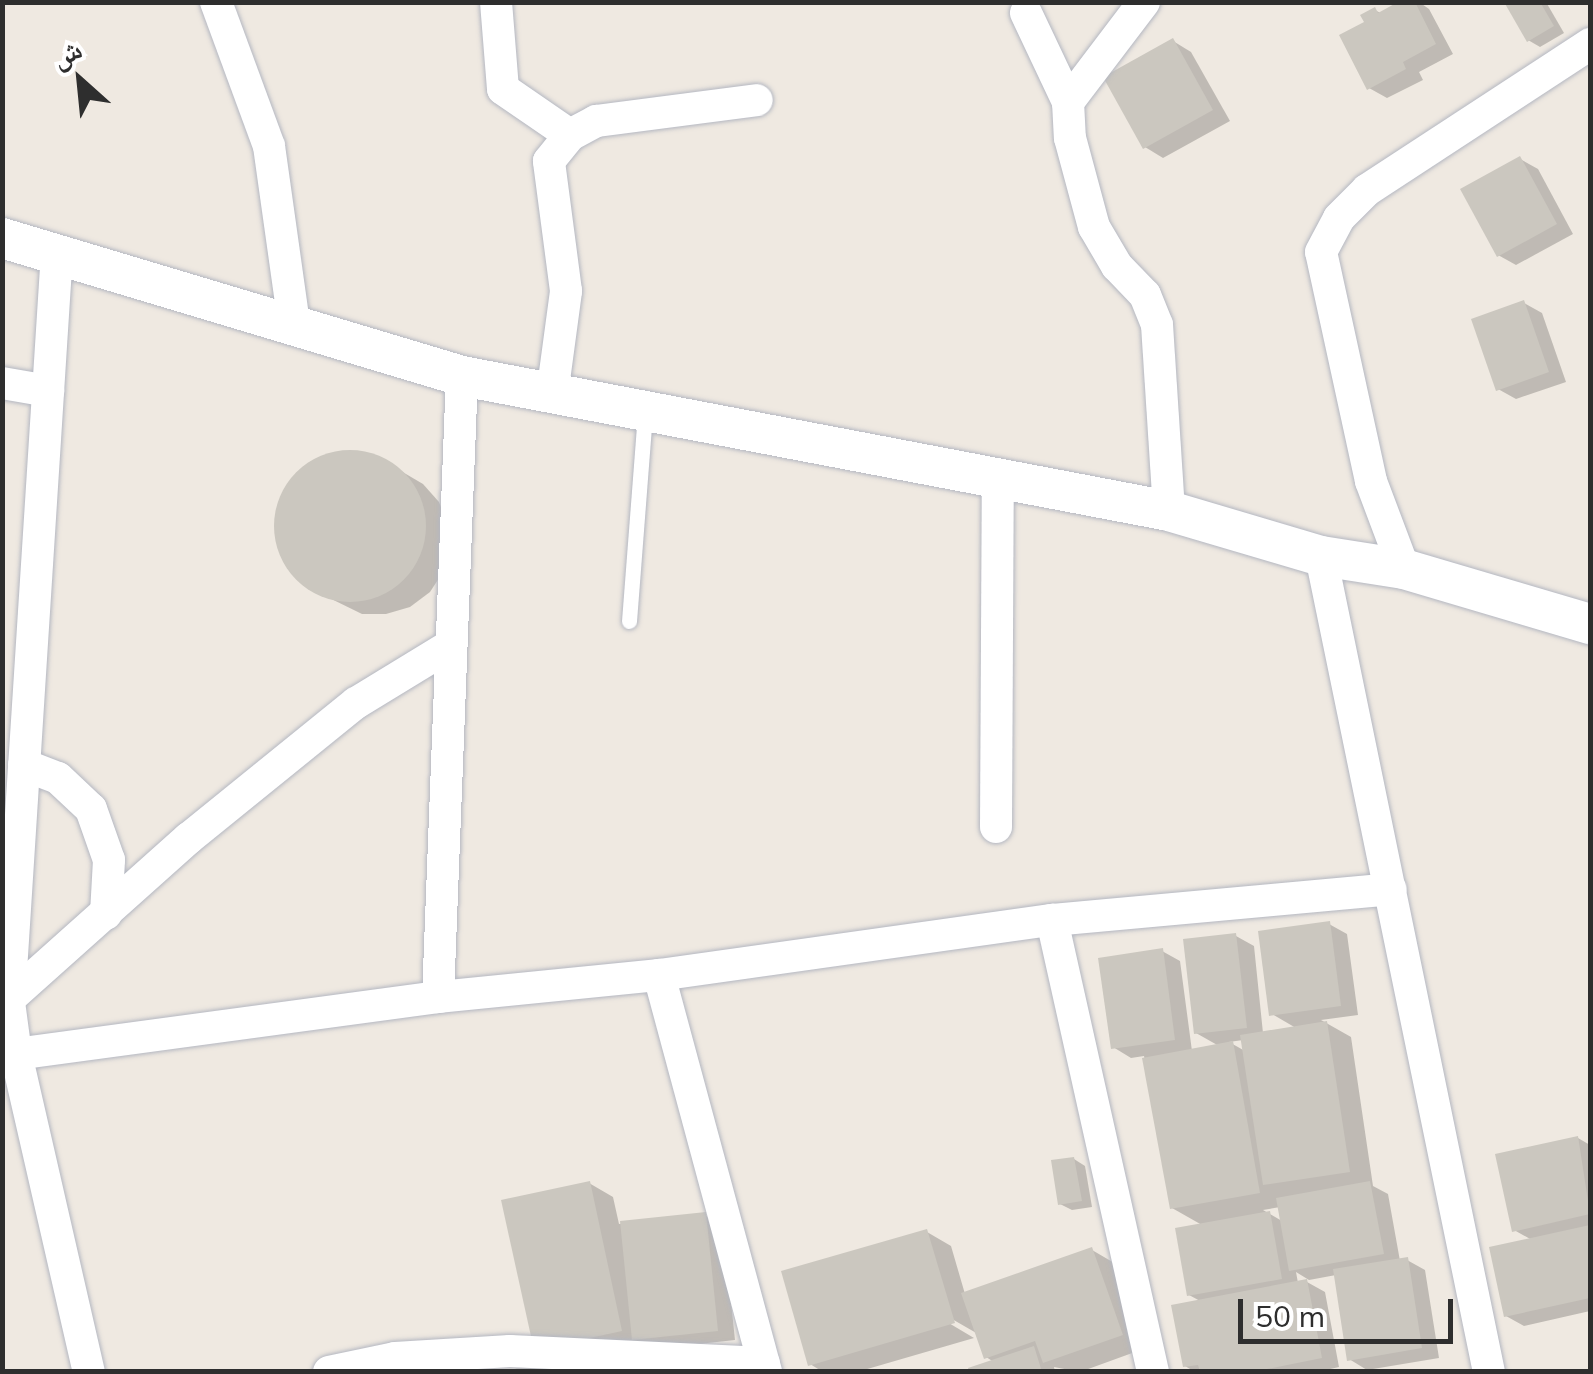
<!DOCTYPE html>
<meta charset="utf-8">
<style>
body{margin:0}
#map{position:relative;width:1593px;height:1374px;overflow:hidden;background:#efe9e1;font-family:Mulish,"Noto Naskh Arabic",sans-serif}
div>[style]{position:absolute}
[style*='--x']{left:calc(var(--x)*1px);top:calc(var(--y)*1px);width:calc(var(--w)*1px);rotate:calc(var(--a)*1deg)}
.shadow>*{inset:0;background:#0003}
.building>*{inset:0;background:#cbc7bf}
.round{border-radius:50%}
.roads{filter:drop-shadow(0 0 2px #b4b7c1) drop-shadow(0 0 2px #b4b7c1)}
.service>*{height:15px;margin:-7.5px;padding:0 7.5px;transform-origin:7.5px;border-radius:7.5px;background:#fff}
.minor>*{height:32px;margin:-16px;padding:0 16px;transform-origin:16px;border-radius:16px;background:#fff}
.tertiary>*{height:40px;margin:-20px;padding:0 20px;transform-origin:20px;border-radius:20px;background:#fff}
span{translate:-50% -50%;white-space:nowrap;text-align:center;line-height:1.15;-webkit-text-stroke:8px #fff;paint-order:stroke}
.frame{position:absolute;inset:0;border:5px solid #2e2e2e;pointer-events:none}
.north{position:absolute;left:30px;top:30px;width:100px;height:100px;-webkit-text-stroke:8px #fff;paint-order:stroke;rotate:333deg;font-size:28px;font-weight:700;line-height:40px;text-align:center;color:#2e2e2e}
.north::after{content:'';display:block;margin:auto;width:35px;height:45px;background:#2e2e2e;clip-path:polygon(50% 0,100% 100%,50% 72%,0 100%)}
.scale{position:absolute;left:1238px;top:1299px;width:215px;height:45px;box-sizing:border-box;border:5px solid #2e2e2e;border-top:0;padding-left:12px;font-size:30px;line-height:35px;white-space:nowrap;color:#2e2e2e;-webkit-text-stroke:8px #fff;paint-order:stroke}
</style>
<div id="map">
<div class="shadow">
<i style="clip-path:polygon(1403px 2px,1419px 2px,1429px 9px,1453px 54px,1419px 72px,1423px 80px,1387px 98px,1369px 88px,1367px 23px,1375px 10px,1382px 14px)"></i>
<i style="clip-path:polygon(1506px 2px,1546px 2px,1564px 33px,1540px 47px,1528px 40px)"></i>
<i style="clip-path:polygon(1173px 41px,1191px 52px,1230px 121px,1163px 158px,1145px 147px)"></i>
<i style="clip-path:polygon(1520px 159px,1538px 169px,1573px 234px,1516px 265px,1498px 255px)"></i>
<i style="clip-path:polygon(1524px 303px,1542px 313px,1566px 382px,1516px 399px,1498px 389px)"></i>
<i style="clip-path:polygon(353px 453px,377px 457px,423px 484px,439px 502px,448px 525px,443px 572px,430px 592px,410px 607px,386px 614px,362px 614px,313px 590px,294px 574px,281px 553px,276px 529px,279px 505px,290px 483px,307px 466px,329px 456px)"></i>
<i style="clip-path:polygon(evenodd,1329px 924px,1347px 934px,1358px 1015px,1321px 1020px,1351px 1037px,1373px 1186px,1388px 1194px,1400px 1261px,1407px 1260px,1425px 1270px,1439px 1358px,1367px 1370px,1349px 1359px,1336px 1275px,1309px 1280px,1296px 1272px,1298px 1283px,1307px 1282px,1325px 1292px,1339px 1367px,1317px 1372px,1195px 1372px,1185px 1366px,1202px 1302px,1189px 1295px,1202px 1225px,1172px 1208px,1144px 1056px,1131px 1058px,1113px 1047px,1162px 951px,1180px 961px,1192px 1051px,1219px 1046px,1196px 1033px,1236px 936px,1254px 946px,1263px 1033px,1296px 1028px,1272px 1014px,1329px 924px,1243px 1040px,1245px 1051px,1229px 1042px,1243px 1040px,1329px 924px,1280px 1207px,1282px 1221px,1263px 1210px,1280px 1207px)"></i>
<i style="clip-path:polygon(1578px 1138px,1590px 1145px,1590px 1311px,1524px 1326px,1506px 1316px,1532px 1240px,1514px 1230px)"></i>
<i style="clip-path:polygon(1074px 1159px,1085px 1166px,1092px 1207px,1072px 1210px,1060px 1204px)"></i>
<i style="clip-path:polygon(589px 1183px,613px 1197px,619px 1224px,705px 1215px,723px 1225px,735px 1340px,653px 1349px,584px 1363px,587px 1372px,515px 1372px,553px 1358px)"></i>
<i style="clip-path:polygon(927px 1232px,951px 1246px,965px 1294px,1092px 1250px,1116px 1264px,1146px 1348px,1080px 1372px,1054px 1367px,1055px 1372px,971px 1372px,994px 1362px,986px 1357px,978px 1334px,945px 1315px,942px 1319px,974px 1338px,857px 1372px,823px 1372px,810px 1364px)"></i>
</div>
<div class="building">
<i style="clip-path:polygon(1398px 2px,1415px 2px,1436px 44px,1403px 62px,1406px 69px,1367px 90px,1339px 35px,1364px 22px,1360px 15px,1375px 7px,1378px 13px)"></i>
<i style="clip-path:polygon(1504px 2px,1540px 2px,1554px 26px,1527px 42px)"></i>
<i style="clip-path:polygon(1173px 38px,1213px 110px,1143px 149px,1103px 77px)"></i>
<i style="clip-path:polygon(1520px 156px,1557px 224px,1497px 257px,1460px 189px)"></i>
<i style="clip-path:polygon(1524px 300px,1549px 372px,1496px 391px,1471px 319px)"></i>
<i class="round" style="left:274px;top:450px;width:152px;height:152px"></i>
<i style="clip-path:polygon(1330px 921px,1341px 1006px,1269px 1016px,1258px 931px)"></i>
<i style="clip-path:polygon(1236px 933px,1247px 1028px,1194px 1034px,1183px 939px)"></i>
<i style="clip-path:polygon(1163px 948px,1175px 1040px,1111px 1049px,1098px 958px)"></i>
<i style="clip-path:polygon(1327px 1021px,1350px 1172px,1263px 1185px,1240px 1035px)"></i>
<i style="clip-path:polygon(1233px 1041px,1260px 1193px,1170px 1209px,1142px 1058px)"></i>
<i style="clip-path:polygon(1578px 1136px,1590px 1214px,1512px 1232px,1495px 1154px)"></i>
<i style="clip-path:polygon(1074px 1157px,1082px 1201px,1058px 1205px,1051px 1160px)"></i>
<i style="clip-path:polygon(590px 1181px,622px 1331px,534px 1350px,501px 1200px)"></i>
<i style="clip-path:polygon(1370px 1181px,1384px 1254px,1289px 1271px,1276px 1198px)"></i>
<i style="clip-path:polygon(1270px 1211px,1282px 1279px,1187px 1296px,1175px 1228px)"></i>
<i style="clip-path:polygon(706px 1212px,718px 1331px,632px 1340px,620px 1221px)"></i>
<i style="clip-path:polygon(1590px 1225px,1590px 1298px,1504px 1317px,1489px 1247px)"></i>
<i style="clip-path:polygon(927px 1229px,955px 1323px,808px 1366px,781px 1271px)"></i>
<i style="clip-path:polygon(1092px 1247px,1123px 1335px,1043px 1363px,1035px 1341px,984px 1359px,961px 1293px)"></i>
<i style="clip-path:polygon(1408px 1257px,1422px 1348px,1347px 1361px,1333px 1269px)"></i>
<i style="clip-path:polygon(1307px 1279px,1322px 1358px,1252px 1372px,1200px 1372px,1198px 1365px,1183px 1367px,1171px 1305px)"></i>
<i style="clip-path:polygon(1034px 1346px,1042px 1372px,969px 1372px,968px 1368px)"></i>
<i style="clip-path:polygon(566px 1350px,574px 1372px,509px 1372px,509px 1371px)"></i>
</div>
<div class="roads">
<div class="service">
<i style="--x:629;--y:621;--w:210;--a:-85.6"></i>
</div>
<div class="minor">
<i style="--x:216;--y:2;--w:153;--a:69.8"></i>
<i style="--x:269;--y:146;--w:180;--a:82"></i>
<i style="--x:496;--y:2;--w:87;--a:85.4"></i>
<i style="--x:503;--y:89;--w:81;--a:34.5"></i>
<i style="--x:1144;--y:2;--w:126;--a:127.2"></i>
<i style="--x:1068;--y:102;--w:36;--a:87"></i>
<i style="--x:1070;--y:138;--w:92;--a:74.9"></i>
<i style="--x:1094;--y:227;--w:45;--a:59.5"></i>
<i style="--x:1117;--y:266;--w:40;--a:46"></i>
<i style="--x:1145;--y:295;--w:32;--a:68"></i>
<i style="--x:1157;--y:325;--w:186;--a:86.3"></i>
<i style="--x:1026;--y:13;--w:98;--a:64.7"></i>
<i style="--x:57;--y:252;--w:752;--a:93.66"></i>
<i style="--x:9;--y:1002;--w:52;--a:82.3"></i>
<i style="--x:16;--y:1054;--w:326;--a:77.1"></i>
<i style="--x:2;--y:383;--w:47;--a:9.9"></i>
<i style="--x:552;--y:395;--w:105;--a:-82.3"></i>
<i style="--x:566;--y:291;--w:131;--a:-97.5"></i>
<i style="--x:549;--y:161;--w:33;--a:-51"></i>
<i style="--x:570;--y:135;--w:30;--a:-28"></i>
<i style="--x:596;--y:121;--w:162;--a:-7.4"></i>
<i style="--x:1321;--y:556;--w:833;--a:78.37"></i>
<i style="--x:1404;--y:569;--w:94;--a:-110.6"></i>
<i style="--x:1371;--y:481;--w:234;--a:-102.3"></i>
<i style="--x:1321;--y:252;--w:38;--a:-62"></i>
<i style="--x:1339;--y:218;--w:40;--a:-45"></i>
<i style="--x:1367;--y:190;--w:267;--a:-33.2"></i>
<i style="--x:24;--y:765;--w:36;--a:21"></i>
<i style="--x:58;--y:778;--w:45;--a:43.2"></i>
<i style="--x:91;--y:809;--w:54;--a:70.6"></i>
<i style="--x:109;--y:860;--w:54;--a:93.2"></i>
<i style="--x:996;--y:827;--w:348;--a:-89.7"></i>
<i style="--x:1052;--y:920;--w:463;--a:77.4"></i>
<i style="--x:659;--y:975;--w:411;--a:74.9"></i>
<i style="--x:438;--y:997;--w:621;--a:-87.79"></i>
<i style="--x:2;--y:1005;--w:251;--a:-41.8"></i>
<i style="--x:189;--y:838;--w:215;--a:-39"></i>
<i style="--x:356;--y:703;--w:111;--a:-31.4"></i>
<i style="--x:16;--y:1054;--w:426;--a:-7.7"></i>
<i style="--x:438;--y:997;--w:222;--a:-5.7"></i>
<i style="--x:659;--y:975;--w:397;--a:-8"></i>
<i style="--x:1052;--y:920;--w:340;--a:-5.2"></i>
<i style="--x:329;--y:1372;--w:67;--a:-12"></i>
<i style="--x:395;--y:1358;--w:115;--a:-3.5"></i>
<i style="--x:510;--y:1351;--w:254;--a:2.7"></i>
</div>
<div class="tertiary">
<i style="--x:2;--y:238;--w:480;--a:16.7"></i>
<i style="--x:462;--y:376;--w:720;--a:10.81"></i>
<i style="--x:1169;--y:511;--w:159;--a:16.5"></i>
<i style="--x:1321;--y:556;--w:84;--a:8.9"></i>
<i style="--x:1404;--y:569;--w:194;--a:16.5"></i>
</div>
</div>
<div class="frame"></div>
<div class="north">ش</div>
<div class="scale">50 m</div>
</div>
